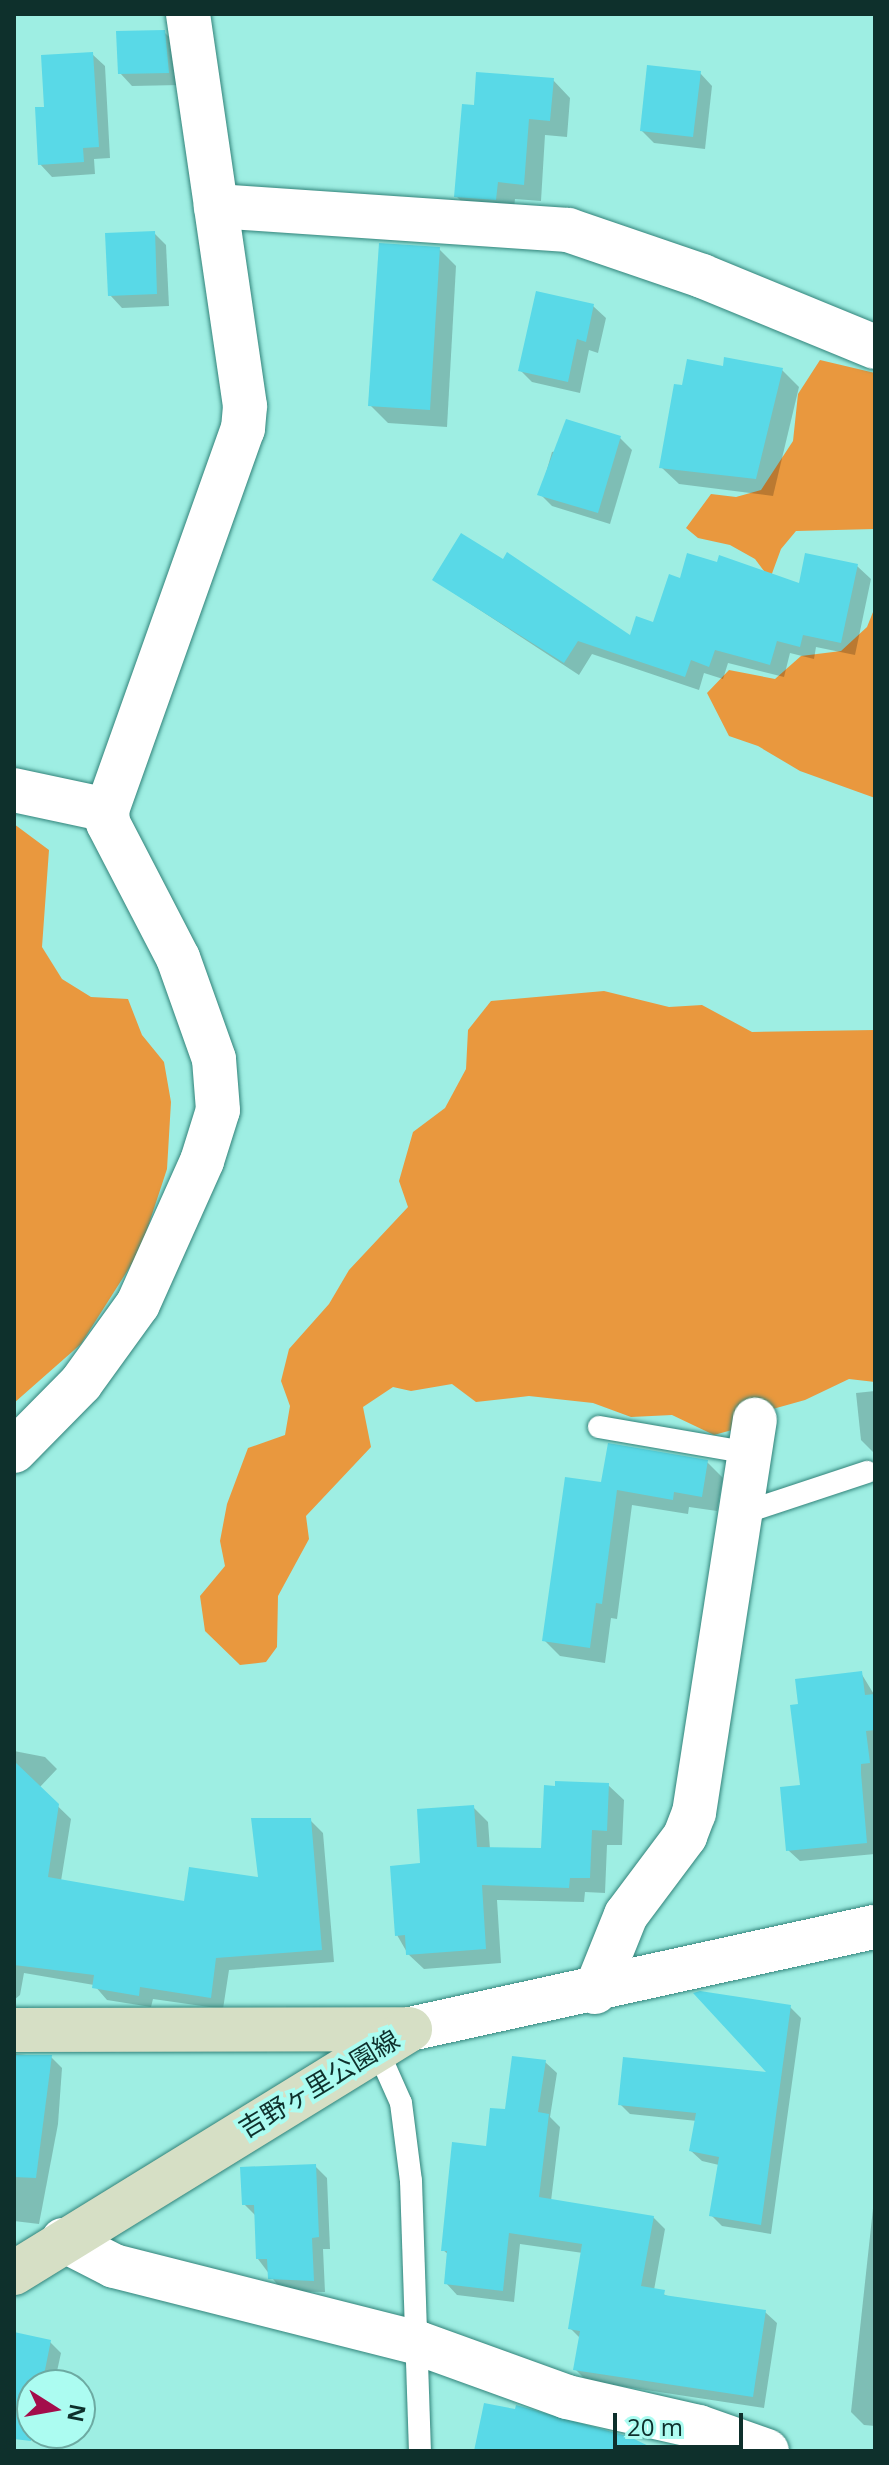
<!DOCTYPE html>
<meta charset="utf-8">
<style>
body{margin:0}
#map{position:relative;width:889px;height:2465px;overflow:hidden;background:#9eeee3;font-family:"Open Sans","Noto Sans JP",sans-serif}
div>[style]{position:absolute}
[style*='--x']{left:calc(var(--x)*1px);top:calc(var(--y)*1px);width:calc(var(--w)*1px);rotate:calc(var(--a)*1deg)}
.forest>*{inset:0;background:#e9983e}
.shadow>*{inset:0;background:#0003}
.building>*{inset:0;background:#59d9e7}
.roads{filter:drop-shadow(0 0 2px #32837a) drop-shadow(0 0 2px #32837a)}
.service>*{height:22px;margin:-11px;padding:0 11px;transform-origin:11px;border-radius:11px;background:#fff}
.minor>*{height:44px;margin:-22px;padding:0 22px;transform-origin:22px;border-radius:22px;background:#fff}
.tertiary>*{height:44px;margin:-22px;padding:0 22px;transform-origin:22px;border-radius:22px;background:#fff}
.secondary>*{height:44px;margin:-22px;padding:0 22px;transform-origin:22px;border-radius:22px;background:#d6dfc5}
span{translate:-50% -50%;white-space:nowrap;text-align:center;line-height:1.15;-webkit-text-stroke:8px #acfcf1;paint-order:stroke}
.street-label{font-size:26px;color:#0e302c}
.frame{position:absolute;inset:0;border:16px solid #0e302c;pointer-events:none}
.north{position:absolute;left:16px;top:2369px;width:80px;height:80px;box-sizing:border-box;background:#acfcf1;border:2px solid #6daaa2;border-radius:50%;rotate:101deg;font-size:22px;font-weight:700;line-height:32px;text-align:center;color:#0e302c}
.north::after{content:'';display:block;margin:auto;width:28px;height:36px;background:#a30d4b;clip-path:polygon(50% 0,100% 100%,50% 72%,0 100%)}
.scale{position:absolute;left:613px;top:2413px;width:130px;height:36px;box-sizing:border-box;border:4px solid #0e302c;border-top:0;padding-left:10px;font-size:24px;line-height:28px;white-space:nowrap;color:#0e302c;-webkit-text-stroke:6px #acfcf1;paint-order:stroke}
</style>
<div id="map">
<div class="forest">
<i style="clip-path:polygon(820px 360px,875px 373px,875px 529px,796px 531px,781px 549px,770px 579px,755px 559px,730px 545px,698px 538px,686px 528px,711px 494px,736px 497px,761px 490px,793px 441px,798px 394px)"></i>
<i style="clip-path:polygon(875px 607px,875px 798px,800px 771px,758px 746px,729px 736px,707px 693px,729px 670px,775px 679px,801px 656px,841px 651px,867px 627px)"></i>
<i style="clip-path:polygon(14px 824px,49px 850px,42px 947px,62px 979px,91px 997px,128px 999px,142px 1035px,164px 1062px,171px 1102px,167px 1169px,140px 1251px,81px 1344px,14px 1403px)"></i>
<i style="clip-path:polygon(604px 991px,669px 1007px,702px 1005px,752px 1032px,875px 1030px,875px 1382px,849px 1379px,805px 1400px,762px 1412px,743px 1427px,714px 1435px,672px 1415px,631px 1417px,593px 1403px,529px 1396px,476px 1402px,452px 1384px,411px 1391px,393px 1387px,363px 1407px,371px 1447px,306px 1516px,309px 1539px,278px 1596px,277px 1647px,266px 1662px,240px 1665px,205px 1631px,200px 1596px,225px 1566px,220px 1541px,227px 1504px,248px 1448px,285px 1435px,290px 1406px,281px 1381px,289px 1349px,329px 1304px,349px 1270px,408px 1207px,399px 1181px,413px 1132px,445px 1108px,466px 1069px,468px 1030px,491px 1001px)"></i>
</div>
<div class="shadow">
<i style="clip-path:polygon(164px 32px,177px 45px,180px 85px,132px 86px,120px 73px)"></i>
<i style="clip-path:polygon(92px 54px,105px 66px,110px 158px,94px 159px,95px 174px,52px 177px,40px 164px,46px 109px)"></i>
<i style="clip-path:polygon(700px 73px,712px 86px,705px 149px,654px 143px,642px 131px)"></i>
<i style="clip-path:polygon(553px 80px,570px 98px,567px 137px,545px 135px,541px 201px,515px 199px,513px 217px,474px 214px,456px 196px,476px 107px)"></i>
<i style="clip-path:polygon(154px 233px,166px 245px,169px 306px,122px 308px,110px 295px)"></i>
<i style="clip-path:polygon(439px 249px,456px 266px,447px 427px,388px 423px,370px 405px)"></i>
<i style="clip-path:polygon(593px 306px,606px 318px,598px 353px,589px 350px,580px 393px,532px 382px,520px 370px)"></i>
<i style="clip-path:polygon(725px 368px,782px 370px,799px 387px,773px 496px,679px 484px,661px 467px,683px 388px)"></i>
<i style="clip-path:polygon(620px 438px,632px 450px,610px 524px,552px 506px,540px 494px,552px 452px)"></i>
<i style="clip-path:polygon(857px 566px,871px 579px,855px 655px,816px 647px,814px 659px,790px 653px,784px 677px,728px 663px,723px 679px,704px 673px,699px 690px,592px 654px,579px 675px,434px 580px,631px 638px,654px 624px,681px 581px,800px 586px)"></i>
<i style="clip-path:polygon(875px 1391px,875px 1452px,873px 1452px,861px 1440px,856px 1393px)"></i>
<i style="clip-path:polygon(707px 1462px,723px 1478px,717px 1511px,689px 1507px,688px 1514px,632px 1505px,617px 1619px,611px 1618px,605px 1663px,560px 1656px,544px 1640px,603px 1485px)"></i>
<i style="clip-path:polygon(861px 1673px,875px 1696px,875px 1854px,800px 1861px,788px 1850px,802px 1787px,800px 1706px)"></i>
<i style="clip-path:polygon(14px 1751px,45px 1757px,57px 1769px,39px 1788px,71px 1819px,61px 1881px,186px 1904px,260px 1879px,310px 1820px,323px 1833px,334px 1962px,229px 1970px,223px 2009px,153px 1999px,151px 2007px,107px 2000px,94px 1985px,24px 1973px,20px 1995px,14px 2000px)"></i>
<i style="clip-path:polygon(608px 1785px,624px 1800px,622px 1845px,607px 1845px,605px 1893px,585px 1892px,584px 1902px,497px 1900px,501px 1963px,424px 1969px,408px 1954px,397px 1935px,422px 1865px,473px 1807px,488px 1822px,490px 1849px,543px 1851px)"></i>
<i style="clip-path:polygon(790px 2007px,801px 2018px,771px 2234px,722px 2226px,711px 2215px,719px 2165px,702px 2161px,691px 2151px,697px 2121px,630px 2114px,620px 2104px,771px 2074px)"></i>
<i style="clip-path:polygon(14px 2054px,51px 2057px,62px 2068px,58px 2124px,39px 2224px,14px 2221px)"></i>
<i style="clip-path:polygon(545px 2062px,557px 2073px,550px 2117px,560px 2127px,551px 2201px,653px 2217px,665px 2229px,654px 2290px,670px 2297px,765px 2312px,777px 2323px,764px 2408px,587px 2381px,575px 2369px,580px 2338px,570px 2328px,583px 2253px,520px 2244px,514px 2302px,457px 2295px,446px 2283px,449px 2255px,443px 2250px,488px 2148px,506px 2111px)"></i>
<i style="clip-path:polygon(315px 2166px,327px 2178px,330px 2249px,323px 2249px,325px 2292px,282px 2291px,258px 2259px,257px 2217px,244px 2204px)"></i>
<i style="clip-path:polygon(875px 2190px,875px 2426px,864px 2425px,851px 2412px)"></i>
<i style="clip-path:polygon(14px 2334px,50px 2342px,61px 2353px,54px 2385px,32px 2385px,32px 2423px,14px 2419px)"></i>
</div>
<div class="building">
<i style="clip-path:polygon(165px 30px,169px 73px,118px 74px,116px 31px)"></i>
<i style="clip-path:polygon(93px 52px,99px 147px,83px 148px,84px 162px,38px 165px,35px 107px,44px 107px,41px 55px)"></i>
<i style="clip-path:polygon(647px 65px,701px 71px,693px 137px,640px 131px)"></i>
<i style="clip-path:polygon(476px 72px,554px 78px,550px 121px,529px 119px,524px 185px,498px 182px,496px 200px,454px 197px,462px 104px,474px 105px)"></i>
<i style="clip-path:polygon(155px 231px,157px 294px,108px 296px,105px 233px)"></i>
<i style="clip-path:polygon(379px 243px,440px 247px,430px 410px,368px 406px)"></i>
<i style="clip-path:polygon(536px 291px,594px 304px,586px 342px,577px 339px,568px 382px,518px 371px)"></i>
<i style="clip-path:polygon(724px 357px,783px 368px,756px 479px,659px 468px,674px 384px,682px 385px,687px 359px,723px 366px)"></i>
<i style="clip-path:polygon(566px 419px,621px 436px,598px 513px,537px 495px)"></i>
<i style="clip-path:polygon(461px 533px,503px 559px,507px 552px,630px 635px,636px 616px,653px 622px,669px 574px,680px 578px,687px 553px,717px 562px,719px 555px,799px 583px,805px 553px,858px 564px,841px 643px,803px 635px,800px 647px,777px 641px,770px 665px,715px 650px,709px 667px,691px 660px,685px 677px,578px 641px,564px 663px,432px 580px)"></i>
<i style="clip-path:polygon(608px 1443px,708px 1460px,702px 1497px,674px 1492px,673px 1500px,617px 1490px,602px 1604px,596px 1603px,590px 1648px,542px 1641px,565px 1477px,601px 1482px)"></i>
<i style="clip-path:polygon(862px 1671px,865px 1695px,875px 1694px,875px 1730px,866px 1731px,870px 1763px,861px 1764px,861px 1773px,867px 1843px,786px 1851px,780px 1787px,800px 1785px,790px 1705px,798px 1704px,795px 1679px)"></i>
<i style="clip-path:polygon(14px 1761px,59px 1804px,48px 1877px,184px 1901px,189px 1867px,258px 1877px,251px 1818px,311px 1818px,322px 1950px,216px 1958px,211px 1998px,140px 1987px,139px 1996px,92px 1988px,94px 1975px,14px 1965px)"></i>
<i style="clip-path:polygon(555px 1781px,609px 1783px,607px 1831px,592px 1830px,590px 1878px,570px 1878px,569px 1888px,482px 1885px,486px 1949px,406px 1955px,405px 1935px,395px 1936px,390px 1866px,420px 1863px,417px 1809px,474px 1805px,477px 1847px,541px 1848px,544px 1785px,555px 1786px)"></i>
<i style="clip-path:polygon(700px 1991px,791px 2005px,761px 2225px,709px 2216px,719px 2157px,689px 2151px,696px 2113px,618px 2105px,623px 2057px,766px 2072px,693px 1993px)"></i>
<i style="clip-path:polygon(14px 2055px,52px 2055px,36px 2178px,14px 2177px)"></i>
<i style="clip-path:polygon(512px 2056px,546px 2060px,538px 2112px,549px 2114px,539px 2197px,654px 2216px,641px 2286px,665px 2290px,664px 2295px,766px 2310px,753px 2397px,573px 2370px,580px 2331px,568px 2329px,582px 2244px,509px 2233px,503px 2291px,444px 2284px,447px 2251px,441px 2251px,452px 2142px,486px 2146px,490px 2108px,505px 2109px)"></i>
<i style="clip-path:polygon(316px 2164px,319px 2237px,312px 2238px,314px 2281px,268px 2279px,267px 2259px,256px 2259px,254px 2205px,242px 2205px,240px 2167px)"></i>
<i style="clip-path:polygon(14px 2332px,51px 2340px,42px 2385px,32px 2385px,31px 2441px,14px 2439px)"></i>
<i style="clip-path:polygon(484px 2403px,515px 2409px,516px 2405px,630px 2437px,659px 2451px,474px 2451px)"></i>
</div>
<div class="roads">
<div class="service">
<i style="--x:599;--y:1427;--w:153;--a:9.8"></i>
<i style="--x:740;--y:1514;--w:134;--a:-18.3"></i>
<i style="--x:377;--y:2049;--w:59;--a:66"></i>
<i style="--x:401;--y:2103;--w:79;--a:82.7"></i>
<i style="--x:411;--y:2181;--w:270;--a:88.1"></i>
</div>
<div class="minor">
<i style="--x:188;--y:14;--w:194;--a:81.7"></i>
<i style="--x:14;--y:790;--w:95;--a:12.1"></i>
<i style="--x:14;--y:1451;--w:95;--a:-45.4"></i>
<i style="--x:81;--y:1383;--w:97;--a:-54.2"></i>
<i style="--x:138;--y:1304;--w:157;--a:-65.9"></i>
<i style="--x:202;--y:1161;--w:53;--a:-72.6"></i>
<i style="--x:218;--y:1110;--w:51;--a:-94.5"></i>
<i style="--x:214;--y:1059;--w:107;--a:-109.6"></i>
<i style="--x:178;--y:958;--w:152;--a:-117.4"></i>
<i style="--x:108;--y:823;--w:13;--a:-94"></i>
<i style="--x:107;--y:810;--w:405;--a:-70.4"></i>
<i style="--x:243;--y:429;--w:23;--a:-85"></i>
<i style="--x:245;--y:406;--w:202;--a:-98.3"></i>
<i style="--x:216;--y:206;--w:353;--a:3.9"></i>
<i style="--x:568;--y:230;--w:142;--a:18.9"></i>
<i style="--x:702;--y:276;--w:187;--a:22.3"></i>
<i style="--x:595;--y:1992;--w:83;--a:-68.1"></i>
<i style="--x:626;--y:1915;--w:99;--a:-53.2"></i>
<i style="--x:685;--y:1836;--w:25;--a:-69"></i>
<i style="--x:694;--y:1813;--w:398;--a:-81.2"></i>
<i style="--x:63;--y:2240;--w:57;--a:27"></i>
<i style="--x:114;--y:2266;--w:314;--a:14.2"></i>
<i style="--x:418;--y:2343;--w:158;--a:19.9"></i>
<i style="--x:567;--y:2397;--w:135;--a:12.8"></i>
<i style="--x:699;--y:2427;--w:72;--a:19.4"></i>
</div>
<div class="tertiary">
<i style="--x:410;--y:2029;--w:476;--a:-12.4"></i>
</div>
<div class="secondary">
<i style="--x:14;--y:2030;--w:394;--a:-0.1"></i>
<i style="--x:14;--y:2273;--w:465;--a:-31.6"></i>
</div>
</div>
<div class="street-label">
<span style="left:319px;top:2084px;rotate:-31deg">吉野ヶ里公園線</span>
</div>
<div class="frame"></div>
<div class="north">N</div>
<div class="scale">20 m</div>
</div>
